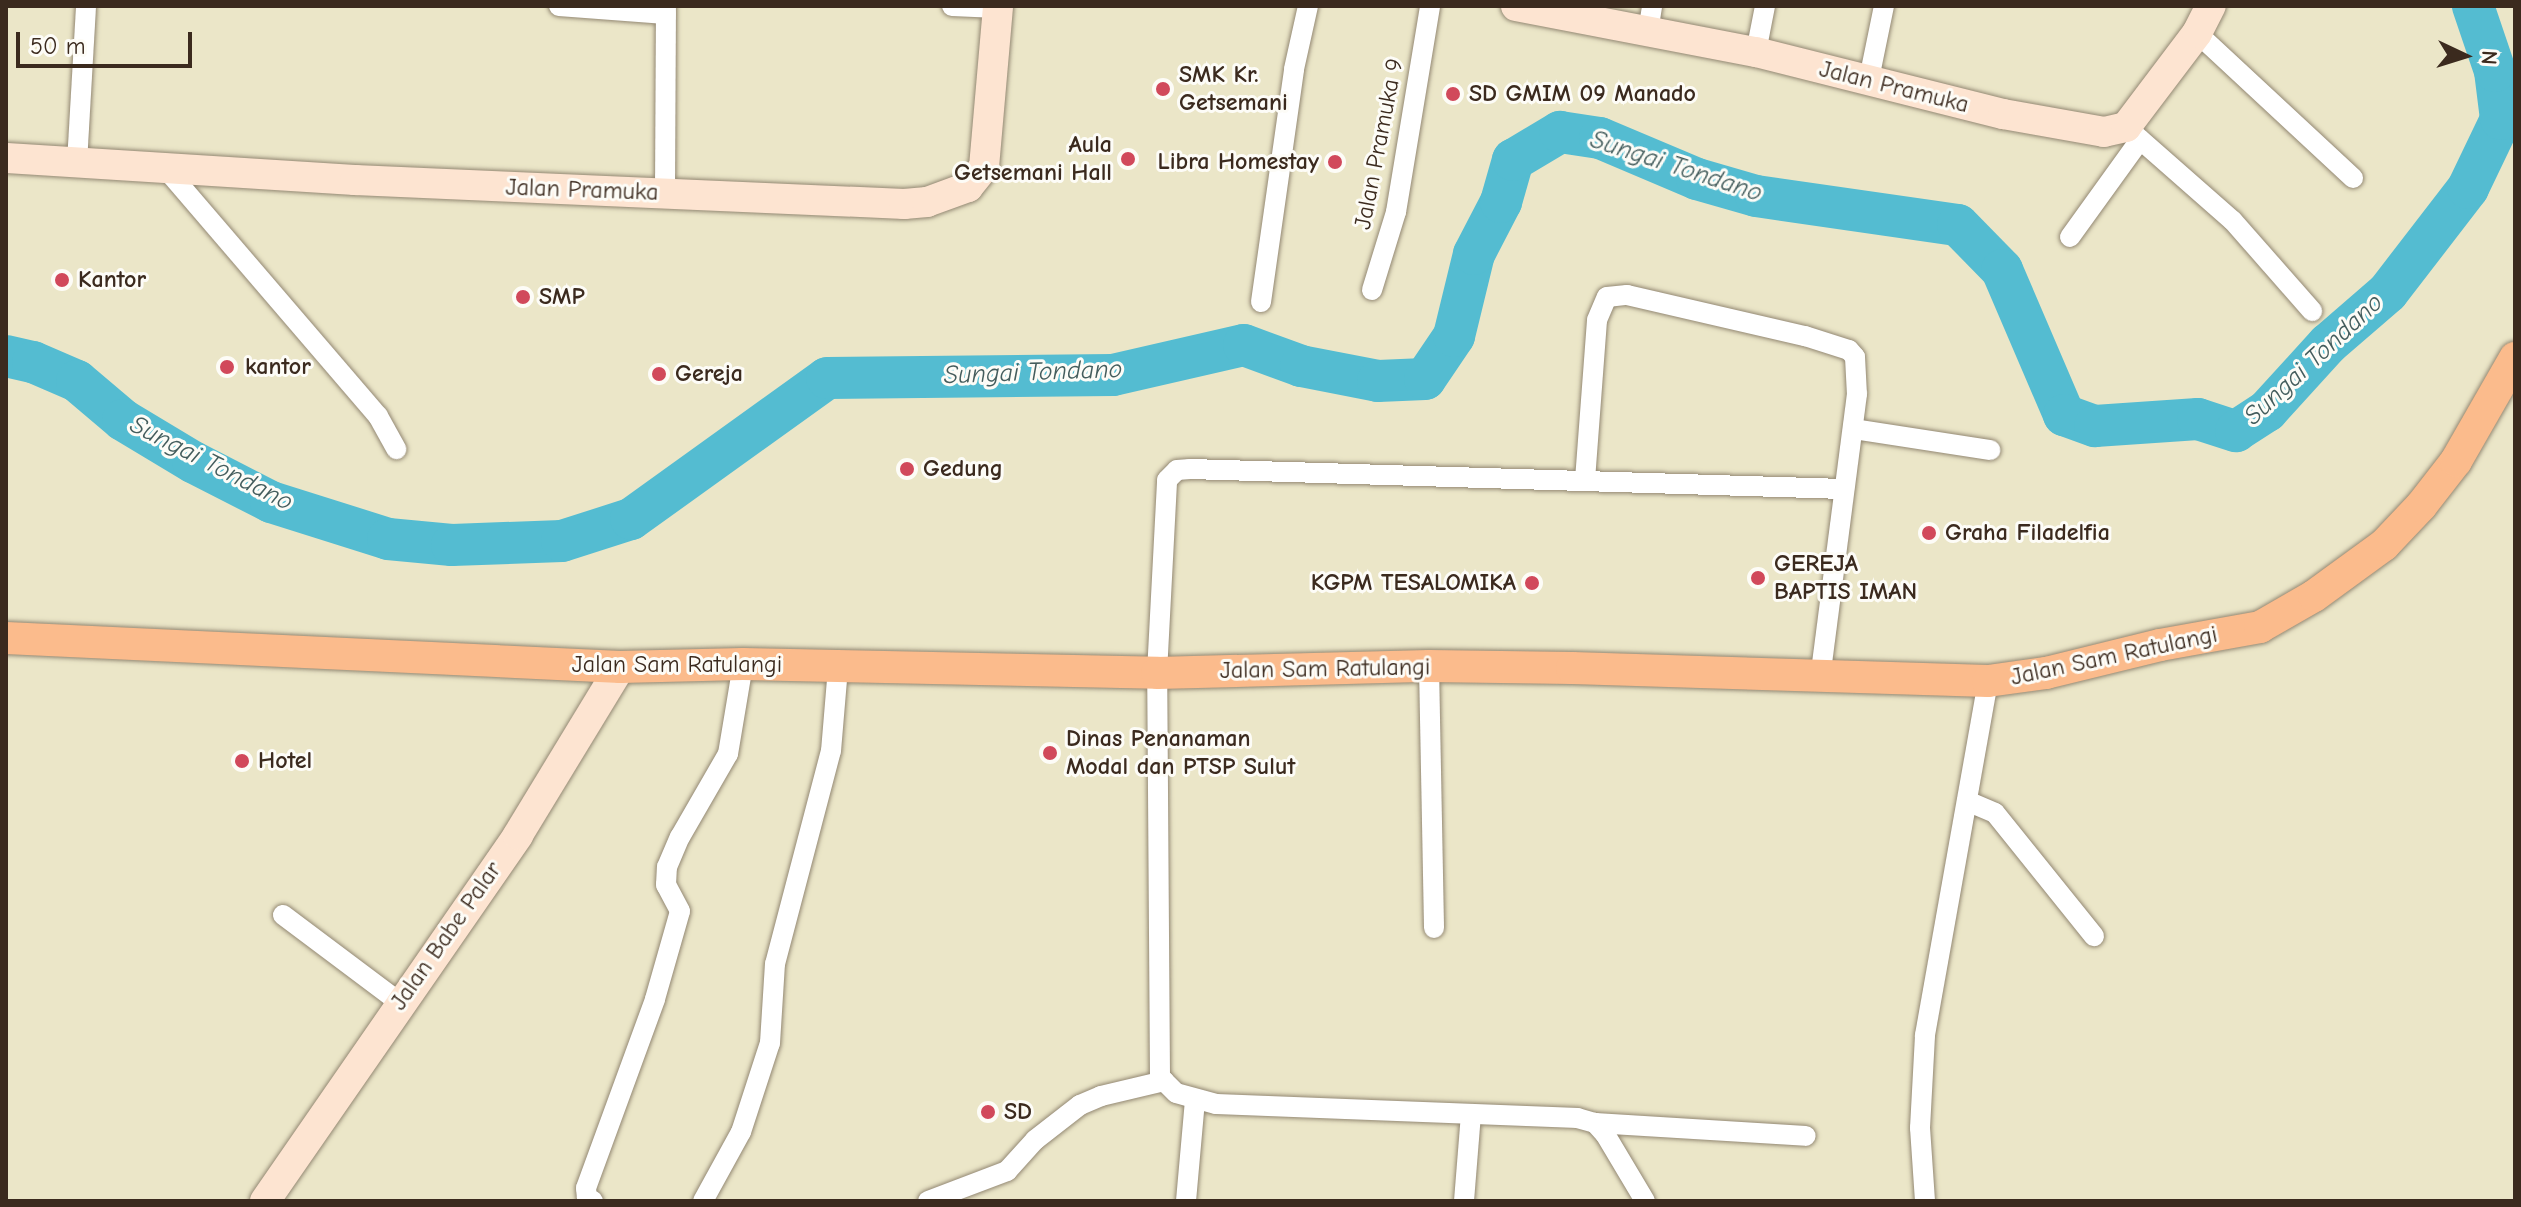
<!DOCTYPE html>
<style>
body{margin:0}
#map{position:relative;width:2521px;height:1207px;overflow:hidden;background:#ebe6c8;font-family:"Comic Neue",sans-serif}
div>[style]{position:absolute}
[style*='--x']{left:calc(var(--x)*1px);top:calc(var(--y)*1px);width:calc(var(--w)*1px);rotate:calc(var(--a)*1deg)}
.river>*{height:42px;margin:-21px;padding:0 21px;transform-origin:21px;border-radius:21px;background:#54bcd1}
.roads{filter:drop-shadow(0 0 2px #938873) drop-shadow(0 0 2px #938873)}
.street>*{height:20px;margin:-10px;padding:0 10px;transform-origin:10px;border-radius:10px;background:#fff}
.secondary>*{height:30px;margin:-15px;padding:0 15px;transform-origin:15px;border-radius:15px;background:#fde4d1}
.primary>*{height:32px;margin:-16px;padding:0 16px;transform-origin:16px;border-radius:16px;background:#fbbb8c}
.dots>*{width:22px;height:22px;translate:-50% -50%;box-sizing:border-box;border:4px solid #fdfcf7;border-radius:50%}
span{translate:-50% -50%;white-space:nowrap;text-align:center;line-height:1.15;-webkit-text-stroke:6px #fdfcf7;paint-order:stroke}
.poi-label{font-size:24px;color:#3b2a1e;font-weight:700}
.left{translate:0 -50%;text-align:left}
.right{translate:-100% -50%;text-align:right}
.street-label{font-size:24px;color:#3b2a1e}
.water-label{font-size:26px;color:#445d5d;font-style:italic}
.frame{position:absolute;inset:0;border:8px solid #3b2a1e;pointer-events:none}
.north{position:absolute;left:2425px;top:16px;width:80px;height:80px;-webkit-text-stroke:6px #fdfcf7;paint-order:stroke;rotate:94deg;font-size:22px;font-weight:700;line-height:32px;text-align:center;color:#3b2a1e}
.north::after{content:'';display:block;margin:auto;width:28px;height:36px;background:#3b2a1e;clip-path:polygon(50% 0,100% 100%,50% 72%,0 100%)}
.scale{position:absolute;left:16px;top:32px;width:176px;height:36px;box-sizing:border-box;border:4px solid #3b2a1e;border-top:0;padding-left:10px;font-size:24px;line-height:28px;white-space:nowrap;color:#3b2a1e;-webkit-text-stroke:6px #fdfcf7;paint-order:stroke}
</style>
<div id="map">
<div class="river">
<i style="--x:6;--y:356;--w:28;--a:13"></i>
<i style="--x:33;--y:362;--w:48;--a:23.4"></i>
<i style="--x:77;--y:381;--w:60;--a:40.3"></i>
<i style="--x:123;--y:420;--w:82;--a:31"></i>
<i style="--x:193;--y:462;--w:88;--a:27.1"></i>
<i style="--x:271;--y:502;--w:123;--a:17.5"></i>
<i style="--x:388;--y:539;--w:64;--a:5.4"></i>
<i style="--x:452;--y:545;--w:110;--a:-2.1"></i>
<i style="--x:562;--y:541;--w:72;--a:-17.7"></i>
<i style="--x:631;--y:519;--w:241;--a:-35.7"></i>
<i style="--x:827;--y:378;--w:286;--a:-0.6"></i>
<i style="--x:1113;--y:375;--w:134;--a:-12.9"></i>
<i style="--x:1244;--y:345;--w:61;--a:20.2"></i>
<i style="--x:1301;--y:366;--w:78;--a:11"></i>
<i style="--x:1378;--y:381;--w:47;--a:-2.4"></i>
<i style="--x:1425;--y:379;--w:52;--a:-56"></i>
<i style="--x:1454;--y:336;--w:84;--a:-76.3"></i>
<i style="--x:1474;--y:254;--w:59;--a:-62.6"></i>
<i style="--x:1501;--y:202;--w:44;--a:-74.1"></i>
<i style="--x:1513;--y:160;--w:55;--a:-30.8"></i>
<i style="--x:1560;--y:132;--w:40;--a:8.5"></i>
<i style="--x:1600;--y:138;--w:105;--a:22.9"></i>
<i style="--x:1697;--y:179;--w:61;--a:16.1"></i>
<i style="--x:1756;--y:196;--w:204;--a:8.2"></i>
<i style="--x:1958;--y:225;--w:63;--a:45.6"></i>
<i style="--x:2002;--y:270;--w:158;--a:66.8"></i>
<i style="--x:2064;--y:415;--w:33;--a:20"></i>
<i style="--x:2095;--y:426;--w:103;--a:-3.9"></i>
<i style="--x:2198;--y:419;--w:40;--a:18"></i>
<i style="--x:2236;--y:431;--w:37;--a:-33"></i>
<i style="--x:2267;--y:411;--w:91;--a:-47.7"></i>
<i style="--x:2328;--y:344;--w:79;--a:-40.9"></i>
<i style="--x:2388;--y:292;--w:131;--a:-52.4"></i>
<i style="--x:2468;--y:188;--w:76;--a:-64.4"></i>
<i style="--x:2501;--y:119;--w:48;--a:-97.1"></i>
<i style="--x:2495;--y:71;--w:69;--a:-108.7"></i>
</div>
<div class="roads">
<div class="street">
<i style="--x:559;--y:6;--w:107;--a:4.3"></i>
<i style="--x:952;--y:6;--w:46;--a:2.5"></i>
<i style="--x:1648;--y:32;--w:26;--a:-81"></i>
<i style="--x:2197;--y:33;--w:213;--a:42.9"></i>
<i style="--x:1756;--y:52;--w:47;--a:-78.9"></i>
<i style="--x:1869;--y:79;--w:75;--a:-78.4"></i>
<i style="--x:2126;--y:127;--w:142;--a:41.3"></i>
<i style="--x:2233;--y:221;--w:120;--a:48.7"></i>
<i style="--x:77;--y:163;--w:157;--a:-86.7"></i>
<i style="--x:167;--y:170;--w:324;--a:49.4"></i>
<i style="--x:378;--y:416;--w:38;--a:61"></i>
<i style="--x:665;--y:193;--w:187;--a:-89.7"></i>
<i style="--x:2070;--y:237;--w:120;--a:-54.2"></i>
<i style="--x:1372;--y:290;--w:82;--a:-72.9"></i>
<i style="--x:1396;--y:212;--w:209;--a:-80.6"></i>
<i style="--x:1261;--y:302;--w:235;--a:-81.9"></i>
<i style="--x:1294;--y:69;--w:65;--a:-77.5"></i>
<i style="--x:1853;--y:429;--w:139;--a:8.7"></i>
<i style="--x:1585;--y:480;--w:160;--a:-85.7"></i>
<i style="--x:1597;--y:320;--w:25;--a:-67"></i>
<i style="--x:1607;--y:297;--w:20;--a:-6"></i>
<i style="--x:1627;--y:295;--w:183;--a:13"></i>
<i style="--x:1805;--y:336;--w:46;--a:17.7"></i>
<i style="--x:1849;--y:350;--w:9;--a:49"></i>
<i style="--x:1855;--y:357;--w:37;--a:87"></i>
<i style="--x:1857;--y:394;--w:281;--a:97.4"></i>
<i style="--x:1429;--y:666;--w:262;--a:88.9"></i>
<i style="--x:1967;--y:801;--w:30;--a:23"></i>
<i style="--x:1995;--y:813;--w:158;--a:51.2"></i>
<i style="--x:283;--y:915;--w:145;--a:36.9"></i>
<i style="--x:1595;--y:1123;--w:211;--a:3.5"></i>
<i style="--x:593;--y:1201;--w:7;--a:-153"></i>
<i style="--x:587;--y:1198;--w:10;--a:-96"></i>
<i style="--x:586;--y:1188;--w:201;--a:-69.9"></i>
<i style="--x:655;--y:999;--w:91;--a:-74.1"></i>
<i style="--x:680;--y:911;--w:30;--a:-118"></i>
<i style="--x:666;--y:885;--w:18;--a:-87"></i>
<i style="--x:667;--y:867;--w:33;--a:-67"></i>
<i style="--x:680;--y:837;--w:96;--a:-60"></i>
<i style="--x:728;--y:754;--w:91;--a:-80.5"></i>
<i style="--x:703;--y:1201;--w:79;--a:-61.2"></i>
<i style="--x:741;--y:1132;--w:94;--a:-72"></i>
<i style="--x:770;--y:1043;--w:79;--a:-86.4"></i>
<i style="--x:775;--y:964;--w:220;--a:-75.3"></i>
<i style="--x:831;--y:751;--w:84;--a:-85.2"></i>
<i style="--x:928;--y:1201;--w:85;--a:-20.8"></i>
<i style="--x:1007;--y:1171;--w:42;--a:-47.9"></i>
<i style="--x:1035;--y:1140;--w:57;--a:-37.9"></i>
<i style="--x:1080;--y:1105;--w:23;--a:-23"></i>
<i style="--x:1101;--y:1096;--w:65;--a:-13.4"></i>
<i style="--x:1186;--y:1201;--w:100;--a:-84.9"></i>
<i style="--x:1464;--y:1201;--w:87;--a:-85.4"></i>
<i style="--x:1645;--y:1201;--w:78;--a:-120.8"></i>
<i style="--x:1605;--y:1134;--w:15;--a:-132"></i>
<i style="--x:1595;--y:1123;--w:18;--a:-164"></i>
<i style="--x:1578;--y:1118;--w:362;--a:-177.8"></i>
<i style="--x:1216;--y:1104;--w:41;--a:-164.6"></i>
<i style="--x:1176;--y:1093;--w:23;--a:-135"></i>
<i style="--x:1160;--y:1077;--w:404;--a:-90.4"></i>
<i style="--x:1157;--y:673;--w:193;--a:-87"></i>
<i style="--x:1167;--y:480;--w:14;--a:-45"></i>
<i style="--x:1177;--y:470;--w:13;--a:-4"></i>
<i style="--x:1190;--y:469;--w:654;--a:1.75"></i>
<i style="--x:1925;--y:1201;--w:73;--a:-93.9"></i>
<i style="--x:1920;--y:1128;--w:93;--a:-86.9"></i>
<i style="--x:1925;--y:1035;--w:360;--a:-79.9"></i>
</div>
<div class="secondary">
<i style="--x:1516;--y:6;--w:244;--a:10.9"></i>
<i style="--x:1756;--y:52;--w:255;--a:14.1"></i>
<i style="--x:2003;--y:114;--w:103;--a:10.1"></i>
<i style="--x:2104;--y:132;--w:23;--a:-13"></i>
<i style="--x:2126;--y:127;--w:118;--a:-52.9"></i>
<i style="--x:2197;--y:33;--w:30;--a:-63"></i>
<i style="--x:6;--y:158;--w:350;--a:3.6"></i>
<i style="--x:355;--y:180;--w:550;--a:2.5"></i>
<i style="--x:904;--y:204;--w:23;--a:-5"></i>
<i style="--x:927;--y:202;--w:44;--a:-20.1"></i>
<i style="--x:968;--y:187;--w:26;--a:-51"></i>
<i style="--x:984;--y:167;--w:162;--a:-85"></i>
<i style="--x:265;--y:1201;--w:445;--a:-55.3"></i>
<i style="--x:518;--y:835;--w:197;--a:-58.7"></i>
</div>
<div class="primary">
<i style="--x:6;--y:638;--w:615;--a:2.7"></i>
<i style="--x:620;--y:667;--w:123;--a:-1.4"></i>
<i style="--x:743;--y:664;--w:414;--a:1.2"></i>
<i style="--x:1157;--y:673;--w:272;--a:-1.5"></i>
<i style="--x:1429;--y:666;--w:143;--a:0.8"></i>
<i style="--x:1572;--y:668;--w:416;--a:1.8"></i>
<i style="--x:1988;--y:681;--w:59;--a:-7.9"></i>
<i style="--x:2046;--y:673;--w:117;--a:-13.8"></i>
<i style="--x:2160;--y:645;--w:102;--a:-10.2"></i>
<i style="--x:2260;--y:627;--w:62;--a:-29.9"></i>
<i style="--x:2314;--y:596;--w:87;--a:-36.1"></i>
<i style="--x:2384;--y:545;--w:54;--a:-46.5"></i>
<i style="--x:2421;--y:506;--w:57;--a:-52.1"></i>
<i style="--x:2456;--y:461;--w:119;--a:-60.2"></i>
</div>
</div>
<div class="dots">
<i style="left:1163px;top:89px;background:#d1495b"></i>
<i style="left:1453px;top:94px;background:#d1495b"></i>
<i style="left:1128px;top:159px;background:#d1495b"></i>
<i style="left:1335px;top:162px;background:#d1495b"></i>
<i style="left:62px;top:280px;background:#d1495b"></i>
<i style="left:523px;top:297px;background:#d1495b"></i>
<i style="left:227px;top:367px;background:#d1495b"></i>
<i style="left:659px;top:374px;background:#d1495b"></i>
<i style="left:907px;top:469px;background:#d1495b"></i>
<i style="left:1929px;top:533px;background:#d1495b"></i>
<i style="left:1758px;top:578px;background:#d1495b"></i>
<i style="left:1532px;top:583px;background:#d1495b"></i>
<i style="left:1050px;top:753px;background:#d1495b"></i>
<i style="left:242px;top:761px;background:#d1495b"></i>
<i style="left:988px;top:1112px;background:#d1495b"></i>
</div>
<div class="poi-label">
<span class="left" style="left:1179px;top:89px">SMK Kr.<br>Getsemani</span>
<span class="left" style="left:1469px;top:94px">SD GMIM 09 Manado</span>
<span class="right" style="left:1112px;top:159px">Aula<br>Getsemani Hall</span>
<span class="right" style="left:1319px;top:162px">Libra Homestay</span>
<span class="left" style="left:78px;top:280px">Kantor</span>
<span class="left" style="left:539px;top:297px">SMP</span>
<span class="left" style="left:245px;top:367px">kantor</span>
<span class="left" style="left:675px;top:374px">Gereja</span>
<span class="left" style="left:923px;top:469px">Gedung</span>
<span class="left" style="left:1945px;top:533px">Graha Filadelfia</span>
<span class="left" style="left:1774px;top:578px">GEREJA<br>BAPTIS IMAN</span>
<span class="right" style="left:1516px;top:583px">KGPM TESALOMIKA</span>
<span class="left" style="left:1066px;top:753px">Dinas Penanaman<br>Modal dan PTSP Sulut</span>
<span class="left" style="left:258px;top:761px">Hotel</span>
<span class="left" style="left:1004px;top:1112px">SD</span>
</div>
<div class="street-label">
<span style="left:1894px;top:87px;rotate:14deg">Jalan Pramuka</span>
<span style="left:1379px;top:144px;rotate:-79deg">Jalan Pramuka 9</span>
<span style="left:582px;top:190px;rotate:2deg">Jalan Pramuka</span>
<span style="left:2114px;top:656px;rotate:-12deg">Jalan Sam Ratulangi</span>
<span style="left:677px;top:665px">Jalan Sam Ratulangi</span>
<span style="left:1325px;top:669px;rotate:-1deg">Jalan Sam Ratulangi</span>
<span style="left:446px;top:936px;rotate:-55deg">Jalan Babe Palar</span>
</div>
<div class="water-label">
<span style="left:1676px;top:167px;rotate:18deg">Sungai Tondano</span>
<span style="left:2314px;top:360px;rotate:-43deg">Sungai Tondano</span>
<span style="left:1033px;top:373px;rotate:-2deg">Sungai Tondano</span>
<span style="left:211px;top:464px;rotate:27deg">Sungai Tondano</span>
</div>
<div class="frame"></div>
<div class="north">N</div>
<div class="scale">50 m</div>
</div>
